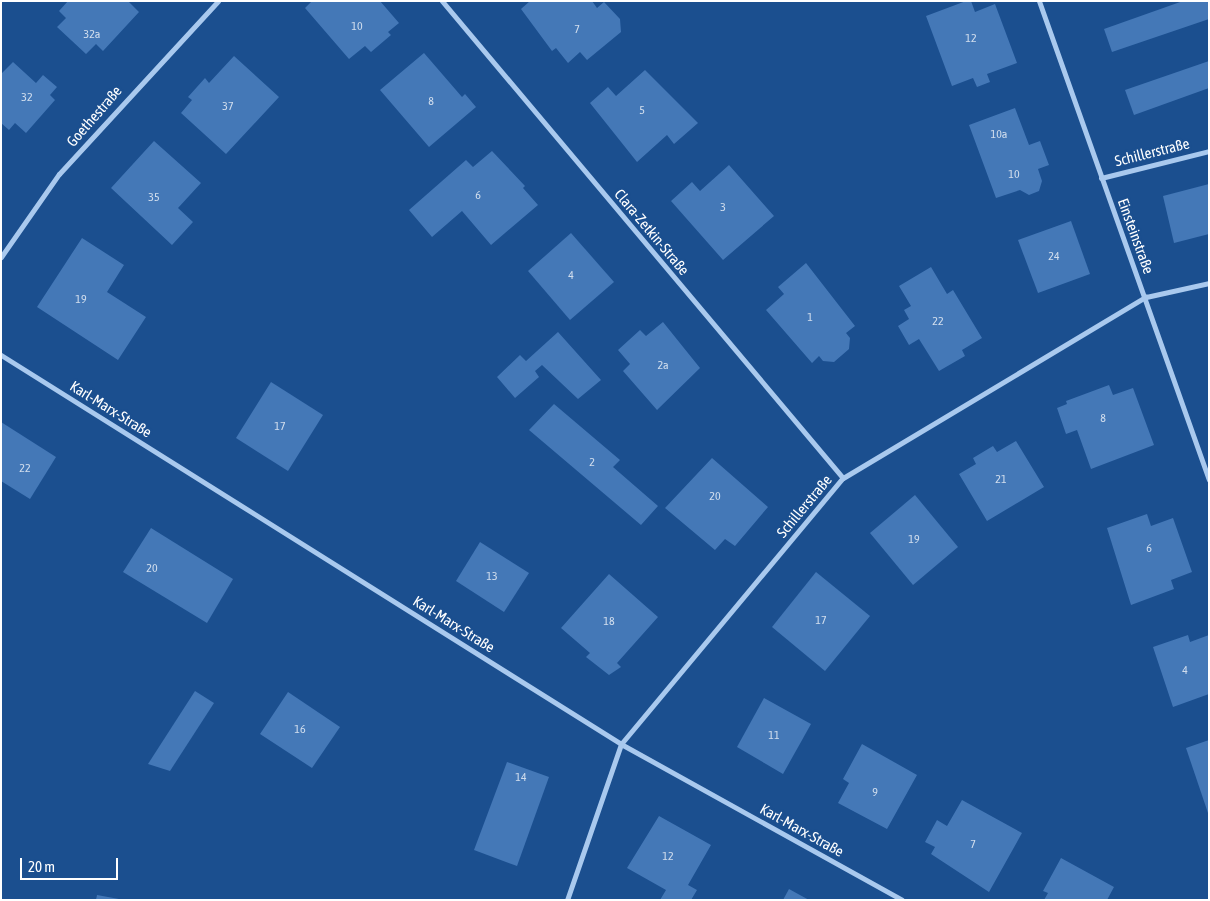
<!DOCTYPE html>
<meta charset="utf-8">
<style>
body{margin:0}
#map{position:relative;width:1210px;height:901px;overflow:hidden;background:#1b4f8f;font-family:"Asap Condensed",sans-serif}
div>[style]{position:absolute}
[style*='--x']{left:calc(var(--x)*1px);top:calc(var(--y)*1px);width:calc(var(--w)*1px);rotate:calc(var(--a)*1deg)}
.building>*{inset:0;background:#4478b7}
.minor>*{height:5px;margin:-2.5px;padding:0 2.5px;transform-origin:2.5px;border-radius:2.5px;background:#a9c9ee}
span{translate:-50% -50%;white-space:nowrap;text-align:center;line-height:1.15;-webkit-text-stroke:5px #1b4f8f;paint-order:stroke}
.number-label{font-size:12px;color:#d0dded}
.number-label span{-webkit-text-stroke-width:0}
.street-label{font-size:15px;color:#fff}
.frame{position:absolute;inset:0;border:2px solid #fff;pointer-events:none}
.scale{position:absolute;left:20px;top:858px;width:98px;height:22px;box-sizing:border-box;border:2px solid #fff;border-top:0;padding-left:6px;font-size:15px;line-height:18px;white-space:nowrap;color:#fff;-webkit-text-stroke:4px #1b4f8f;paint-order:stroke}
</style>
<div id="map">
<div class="building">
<i style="clip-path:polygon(68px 1px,128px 1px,139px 12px,103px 51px,96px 44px,86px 54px,57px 27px,66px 18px,59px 11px)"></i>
<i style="clip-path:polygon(312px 1px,380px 1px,399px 23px,388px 32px,391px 35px,371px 52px,365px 46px,349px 59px,305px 8px)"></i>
<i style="clip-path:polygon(530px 1px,592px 1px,597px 8px,604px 2px,620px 19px,621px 32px,587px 60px,580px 52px,568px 63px,556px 48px,552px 51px,521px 9px)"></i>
<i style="clip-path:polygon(966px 1px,971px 1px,975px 12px,995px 4px,1017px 63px,987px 74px,990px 82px,977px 87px,973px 78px,952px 86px,926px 16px)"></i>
<i style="clip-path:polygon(1183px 1px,1209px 1px,1209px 19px,1112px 52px,1104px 29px)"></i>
<i style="clip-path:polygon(424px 53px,462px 97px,465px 94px,476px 107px,429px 147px,380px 90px)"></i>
<i style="clip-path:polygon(234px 56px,279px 97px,226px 154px,181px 113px,192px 100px,188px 97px,205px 78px,209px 83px)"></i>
<i style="clip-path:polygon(1209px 61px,1209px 88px,1134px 115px,1125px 90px)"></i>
<i style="clip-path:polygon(13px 62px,36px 83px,43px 75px,57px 87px,50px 95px,55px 100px,26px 133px,15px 123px,9px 130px,1px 123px,1px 74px)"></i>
<i style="clip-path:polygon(645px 70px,698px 123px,674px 144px,667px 135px,637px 162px,590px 103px,608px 87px,616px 96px)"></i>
<i style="clip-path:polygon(1015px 108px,1029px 145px,1040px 141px,1049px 165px,1038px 169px,1042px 181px,1039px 191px,1029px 195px,1020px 190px,996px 198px,969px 125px)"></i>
<i style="clip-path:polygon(154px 141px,201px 183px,178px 208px,193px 222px,172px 245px,111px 188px)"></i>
<i style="clip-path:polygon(492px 151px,525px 186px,523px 188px,538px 205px,491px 245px,462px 211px,432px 237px,409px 210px,466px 160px,473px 167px)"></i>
<i style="clip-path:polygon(729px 165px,774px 216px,723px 260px,671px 201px,692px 182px,700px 191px)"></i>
<i style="clip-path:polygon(1209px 184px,1209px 234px,1174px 243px,1163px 196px)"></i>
<i style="clip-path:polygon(1071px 221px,1090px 274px,1038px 293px,1018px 240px)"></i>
<i style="clip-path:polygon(571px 233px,614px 282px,570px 320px,528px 271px)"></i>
<i style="clip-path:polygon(82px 238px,124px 265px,107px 292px,146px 317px,118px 360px,37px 307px)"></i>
<i style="clip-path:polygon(806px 263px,855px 326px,846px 333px,850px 338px,849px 349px,834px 362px,823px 361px,819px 356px,812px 363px,766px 310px,784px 294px,778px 287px)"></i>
<i style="clip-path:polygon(931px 267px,947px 294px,953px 290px,982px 338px,962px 350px,965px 356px,939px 371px,919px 339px,909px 345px,898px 326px,909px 319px,904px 310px,911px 306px,899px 286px)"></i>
<i style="clip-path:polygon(663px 322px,700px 368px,657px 410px,623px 371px,630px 364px,618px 350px,640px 330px,646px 336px)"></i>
<i style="clip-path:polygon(558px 332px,601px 380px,578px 399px,542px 365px,535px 371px,539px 377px,515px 398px,497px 377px,520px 355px,526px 361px)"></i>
<i style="clip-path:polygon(271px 382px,323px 415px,288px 471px,236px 438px)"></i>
<i style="clip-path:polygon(1109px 385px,1113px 395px,1133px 388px,1154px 445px,1091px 469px,1077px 430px,1066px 434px,1057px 408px,1067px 404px,1066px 401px)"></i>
<i style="clip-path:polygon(554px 404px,620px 460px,613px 467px,658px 506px,641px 525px,529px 430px)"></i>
<i style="clip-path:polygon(1px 422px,56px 457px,30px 499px,1px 481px)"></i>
<i style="clip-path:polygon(1016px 441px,1044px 487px,987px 521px,959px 474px,976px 464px,973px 458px,993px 446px,997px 452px)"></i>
<i style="clip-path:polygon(712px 458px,768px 507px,735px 546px,725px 539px,715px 550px,665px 508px)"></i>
<i style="clip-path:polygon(915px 495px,958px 547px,913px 585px,870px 533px)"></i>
<i style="clip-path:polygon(1147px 514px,1151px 526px,1173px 518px,1192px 572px,1171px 580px,1174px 589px,1131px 605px,1107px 528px)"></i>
<i style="clip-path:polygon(151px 528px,233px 579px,207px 623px,123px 572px)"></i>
<i style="clip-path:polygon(480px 542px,529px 573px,504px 612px,456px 581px)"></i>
<i style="clip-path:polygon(816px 572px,870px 616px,825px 671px,772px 627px)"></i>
<i style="clip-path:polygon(609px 574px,658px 617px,617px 663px,621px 667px,609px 675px,586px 657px,590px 653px,561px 628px)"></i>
<i style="clip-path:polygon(1188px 635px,1190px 642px,1209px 635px,1209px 694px,1173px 707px,1153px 647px)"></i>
<i style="clip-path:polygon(195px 691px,214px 703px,170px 771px,148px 764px)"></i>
<i style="clip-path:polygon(288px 692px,340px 727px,312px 768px,260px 734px)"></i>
<i style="clip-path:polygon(764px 698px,811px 724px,783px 774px,737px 747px)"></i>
<i style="clip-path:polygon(1209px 740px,1209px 813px,1208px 813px,1186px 748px)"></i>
<i style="clip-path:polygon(862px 744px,917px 775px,887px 829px,838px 803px,849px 783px,843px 779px)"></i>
<i style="clip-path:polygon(507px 762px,549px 777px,517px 866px,474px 850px)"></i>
<i style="clip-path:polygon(962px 800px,1022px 833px,989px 892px,931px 854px,935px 847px,925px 842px,937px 820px,947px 826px)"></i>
<i style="clip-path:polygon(659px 816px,711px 845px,688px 885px,697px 890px,691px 900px,660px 900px,666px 890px,627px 868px)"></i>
<i style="clip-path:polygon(1061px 858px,1114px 887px,1107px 900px,1044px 900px,1048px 893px,1043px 891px)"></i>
<i style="clip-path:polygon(789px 889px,809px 900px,783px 900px)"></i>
<i style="clip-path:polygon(97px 895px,119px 899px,119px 900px,96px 900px)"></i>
</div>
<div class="minor">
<i style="--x:442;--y:1;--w:623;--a:49.95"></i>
<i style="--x:1039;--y:1;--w:508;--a:70.46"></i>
<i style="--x:1101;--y:178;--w:111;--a:-14"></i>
<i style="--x:1;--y:257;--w:101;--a:-55.1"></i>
<i style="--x:59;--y:174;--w:235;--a:-47.4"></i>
<i style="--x:1;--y:355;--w:732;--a:32.1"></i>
<i style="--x:621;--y:744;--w:321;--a:29"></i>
<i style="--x:567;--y:900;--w:165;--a:-70.9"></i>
<i style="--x:621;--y:744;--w:346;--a:-50.2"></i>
<i style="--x:843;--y:478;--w:353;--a:-30.9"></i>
<i style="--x:1146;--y:297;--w:65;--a:-12.5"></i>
</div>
<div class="number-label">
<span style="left:357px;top:27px">10</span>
<span style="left:577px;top:30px">7</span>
<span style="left:92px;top:35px">32a</span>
<span style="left:971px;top:39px">12</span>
<span style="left:27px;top:98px">32</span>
<span style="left:431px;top:102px">8</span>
<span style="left:228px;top:107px">37</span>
<span style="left:642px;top:111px">5</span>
<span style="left:999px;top:135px">10a</span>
<span style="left:1014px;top:175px">10</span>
<span style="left:478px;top:196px">6</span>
<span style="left:154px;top:198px">35</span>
<span style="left:723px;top:208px">3</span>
<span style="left:1054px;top:257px">24</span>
<span style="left:571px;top:276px">4</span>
<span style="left:81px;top:300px">19</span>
<span style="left:810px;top:318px">1</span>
<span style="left:938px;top:322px">22</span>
<span style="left:663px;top:366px">2a</span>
<span style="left:1103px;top:419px">8</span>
<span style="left:280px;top:427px">17</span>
<span style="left:592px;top:463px">2</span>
<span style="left:25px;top:469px">22</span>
<span style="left:1001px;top:480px">21</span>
<span style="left:715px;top:497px">20</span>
<span style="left:914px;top:540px">19</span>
<span style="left:1149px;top:549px">6</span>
<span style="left:152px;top:569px">20</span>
<span style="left:492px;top:577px">13</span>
<span style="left:821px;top:621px">17</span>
<span style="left:609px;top:622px">18</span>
<span style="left:1185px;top:671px">4</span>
<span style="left:300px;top:730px">16</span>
<span style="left:774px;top:736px">11</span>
<span style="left:521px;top:778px">14</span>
<span style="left:875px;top:793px">9</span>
<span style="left:973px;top:845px">7</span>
<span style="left:668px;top:857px">12</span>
</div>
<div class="street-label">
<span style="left:94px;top:116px;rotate:-49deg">Goethestraße</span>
<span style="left:1152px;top:152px;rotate:-14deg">Schillerstraße</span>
<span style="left:652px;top:232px;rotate:50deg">Clara-Zetkin-Straße</span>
<span style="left:1136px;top:236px;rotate:70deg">Einsteinstraße</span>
<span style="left:111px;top:409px;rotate:32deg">Karl-Marx-Straße</span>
<span style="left:804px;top:506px;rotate:-50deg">Schillerstraße</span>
<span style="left:454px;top:624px;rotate:32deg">Karl-Marx-Straße</span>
<span style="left:802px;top:830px;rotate:29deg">Karl-Marx-Straße</span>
</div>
<div class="frame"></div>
<div class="scale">20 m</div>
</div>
